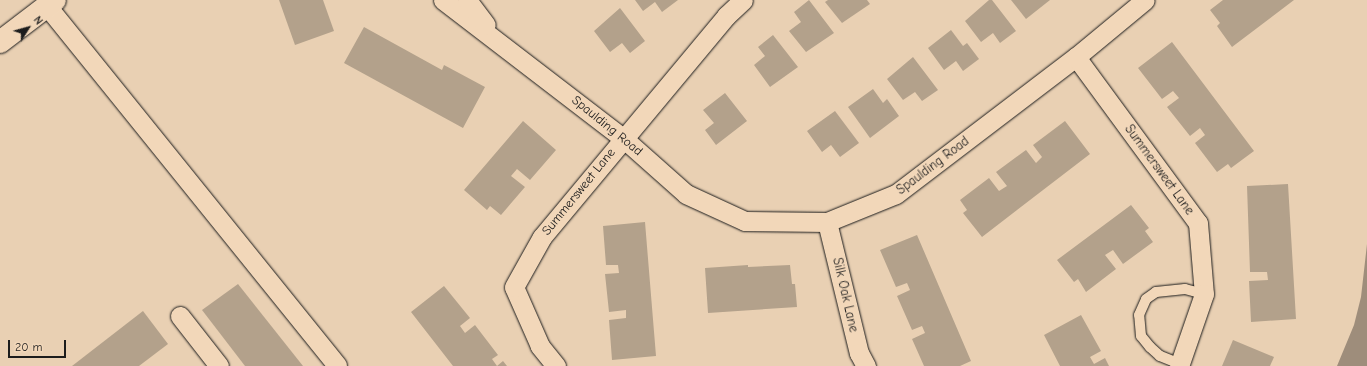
<!DOCTYPE html>
<style>
body{margin:0}
#map{position:relative;width:1367px;height:366px;overflow:hidden;background:#e9d0b3;font-family:"Comic Neue",sans-serif}
div>[style]{position:absolute}
[style*='--x']{left:calc(var(--x)*1px);top:calc(var(--y)*1px);width:calc(var(--w)*1px);rotate:calc(var(--a)*1deg)}
.water>*{inset:0;background:#9e8d7b}
.building>*{inset:0;background:#b3a18b}
.roads{filter:drop-shadow(0 0 1px #1c1c1c) drop-shadow(0 0 1px #1c1c1c)}
.service>*{height:10px;margin:-5px;padding:0 5px;transform-origin:5px;border-radius:5px;background:#f2d7b9}
.minor>*{height:19px;margin:-9.5px;padding:0 9.5px;transform-origin:9.5px;border-radius:9.5px;background:#f2d7b9}
.tertiary>*{height:22px;margin:-11px;padding:0 11px;transform-origin:11px;border-radius:11px;background:#f2d7b9}
span{translate:-50% -50%;white-space:nowrap;text-align:center;line-height:1.15;-webkit-text-stroke:3px #f2d7b9;paint-order:stroke}
.street-label{font-size:13px;color:#1c1c1c}
.north{position:absolute;left:8px;top:8px;width:40px;height:40px;-webkit-text-stroke:3px #f2d7b9;paint-order:stroke;rotate:53deg;font-size:11px;font-weight:700;line-height:16px;text-align:center;color:#1c1c1c}
.north::after{content:'';display:block;margin:auto;width:14px;height:18px;background:#1c1c1c;clip-path:polygon(50% 0,100% 100%,50% 72%,0 100%)}
.scale{position:absolute;left:8px;top:340px;width:58px;height:18px;box-sizing:border-box;border:2px solid #1c1c1c;border-top:0;padding-left:5px;font-size:12px;line-height:14px;white-space:nowrap;color:#1c1c1c;-webkit-text-stroke:3px #f2d7b9;paint-order:stroke}
</style>
<div id="map">
<div class="water">
<i style="clip-path:polygon(1367px 244px,1367px 366px,1337px 366px,1354px 325px,1361px 297px)"></i>
</div>
<div class="building">
<i style="clip-path:polygon(279px 0,323px 0,334px 31px,295px 45px)"></i>
<i style="clip-path:polygon(635px 0,678px 0,662px 12px,655px 2px,643px 11px)"></i>
<i style="clip-path:polygon(809px 0,834px 33px,806px 52px,789px 31px,801px 22px,794px 12px)"></i>
<i style="clip-path:polygon(828px 0,867px 0,870px 4px,842px 23px,825px 2px)"></i>
<i style="clip-path:polygon(989px 0,992px 0,1016px 31px,1000px 43px,993px 33px,981px 42px,965px 21px)"></i>
<i style="clip-path:polygon(1011px 0,1050px 0,1026px 19px)"></i>
<i style="clip-path:polygon(1223px 0,1294px 0,1232px 47px,1217px 26px,1220px 23px,1210px 10px)"></i>
<i style="clip-path:polygon(620px 8px,645px 41px,630px 53px,622px 43px,610px 52px,594px 31px)"></i>
<i style="clip-path:polygon(364px 27px,442px 70px,444px 65px,485px 87px,463px 128px,344px 63px)"></i>
<i style="clip-path:polygon(951px 30px,963px 46px,967px 43px,979px 59px,963px 71px,956px 61px,944px 70px,928px 48px)"></i>
<i style="clip-path:polygon(773px 35px,798px 67px,770px 87px,754px 65px,765px 56px,758px 47px)"></i>
<i style="clip-path:polygon(1172px 42px,1254px 151px,1231px 168px,1228px 164px,1217px 172px,1195px 143px,1205px 135px,1200px 128px,1190px 136px,1167px 107px,1179px 98px,1173px 91px,1162px 99px,1138px 68px)"></i>
<i style="clip-path:polygon(913px 57px,938px 90px,922px 101px,915px 92px,903px 100px,887px 79px)"></i>
<i style="clip-path:polygon(873px 89px,883px 103px,887px 99px,899px 116px,870px 138px,848px 107px)"></i>
<i style="clip-path:polygon(725px 93px,747px 121px,716px 145px,705px 130px,714px 123px,703px 110px)"></i>
<i style="clip-path:polygon(835px 111px,859px 143px,840px 157px,831px 145px,822px 152px,807px 131px)"></i>
<i style="clip-path:polygon(523px 121px,556px 150px,530px 180px,517px 169px,511px 176px,525px 187px,501px 215px,490px 206px,487px 210px,464px 190px)"></i>
<i style="clip-path:polygon(1065px 121px,1090px 154px,982px 237px,963px 213px,967px 210px,960px 200px,989px 178px,999px 191px,1007px 186px,996px 172px,1026px 150px,1036px 163px,1042px 157px,1033px 145px)"></i>
<i style="clip-path:polygon(1288px 184px,1296px 319px,1251px 322px,1249px 281px,1268px 280px,1267px 272px,1250px 272px,1247px 186px)"></i>
<i style="clip-path:polygon(1131px 205px,1149px 228px,1145px 231px,1153px 242px,1123px 264px,1113px 250px,1105px 255px,1116px 269px,1086px 292px,1078px 279px,1074px 282px,1057px 260px)"></i>
<i style="clip-path:polygon(645px 222px,656px 356px,612px 360px,609px 320px,626px 318px,626px 310px,609px 312px,605px 274px,619px 273px,618px 265px,606px 265px,603px 226px)"></i>
<i style="clip-path:polygon(917px 235px,971px 361px,960px 366px,924px 366px,912px 339px,925px 333px,922px 326px,912px 330px,897px 296px,910px 290px,907px 283px,896px 287px,880px 250px)"></i>
<i style="clip-path:polygon(748px 265px,748px 267px,790px 265px,792px 284px,795px 284px,797px 307px,708px 313px,705px 268px)"></i>
<i style="clip-path:polygon(238px 284px,303px 366px,245px 366px,202px 310px)"></i>
<i style="clip-path:polygon(444px 286px,470px 318px,460px 326px,465px 333px,475px 325px,498px 355px,492px 359px,497px 366px,503px 361px,507px 366px,453px 366px,411px 312px)"></i>
<i style="clip-path:polygon(143px 311px,168px 344px,139px 366px,72px 366px)"></i>
<i style="clip-path:polygon(1081px 315px,1101px 351px,1090px 357px,1094px 364px,1105px 358px,1109px 366px,1060px 366px,1044px 335px)"></i>
<i style="clip-path:polygon(1233px 340px,1274px 357px,1270px 366px,1222px 366px)"></i>
</div>
<div class="roads">
<div class="service">
<i style="--x:1180;--y:364;--w:22;--a:-158"></i>
<i style="--x:1160;--y:356;--w:13;--a:-138"></i>
<i style="--x:1150;--y:347;--w:14;--a:-129"></i>
<i style="--x:1141;--y:336;--w:21;--a:-95"></i>
<i style="--x:1139;--y:315;--w:17;--a:-66"></i>
<i style="--x:1146;--y:299;--w:12;--a:-35"></i>
<i style="--x:1156;--y:292;--w:29;--a:-6"></i>
<i style="--x:1185;--y:289;--w:20;--a:15"></i>
</div>
<div class="minor">
<i style="--x:443;--y:0;--w:227;--a:37.5"></i>
<i style="--x:623;--y:138;--w:84;--a:41.6"></i>
<i style="--x:686;--y:194;--w:65;--a:24.6"></i>
<i style="--x:745;--y:221;--w:82;--a:0.7"></i>
<i style="--x:827;--y:222;--w:74;--a:-22.1"></i>
<i style="--x:896;--y:194;--w:226;--a:-37.3"></i>
<i style="--x:1076;--y:57;--w:89;--a:-39.6"></i>
<i style="--x:467;--y:0;--w:31;--a:53"></i>
<i style="--x:47;--y:6;--w:462;--a:51.1"></i>
<i style="--x:1076;--y:57;--w:206;--a:53.7"></i>
<i style="--x:1198;--y:223;--w:71;--a:85.2"></i>
<i style="--x:1204;--y:294;--w:76;--a:109.1"></i>
<i style="--x:827;--y:222;--w:135;--a:76.3"></i>
<i style="--x:859;--y:353;--w:15;--a:62"></i>
<i style="--x:180;--y:316;--w:63;--a:52"></i>
<i style="--x:556;--y:366;--w:26;--a:-129"></i>
<i style="--x:540;--y:346;--w:64;--a:-113.8"></i>
<i style="--x:514;--y:287;--w:57;--a:-60.8"></i>
<i style="--x:542;--y:237;--w:288;--a:-50.2"></i>
<i style="--x:726;--y:16;--w:23;--a:-43"></i>
</div>
<div class="tertiary">
<i style="--x:0;--y:42;--w:69;--a:-37.4"></i>
</div>
</div>
<div class="street-label">
<span style="left:607px;top:126px;rotate:39deg">Spaulding Road</span>
<span style="left:933px;top:166px;rotate:-37deg">Spaulding Road</span>
<span style="left:1159px;top:170px;rotate:54deg">Summersweet Lane</span>
<span style="left:579px;top:192px;rotate:-51deg">Summersweet Lane</span>
<span style="left:845px;top:295px;rotate:77deg">Silk Oak Lane</span>
</div>
<div class="north">N</div>
<div class="scale">20 m</div>
</div>
